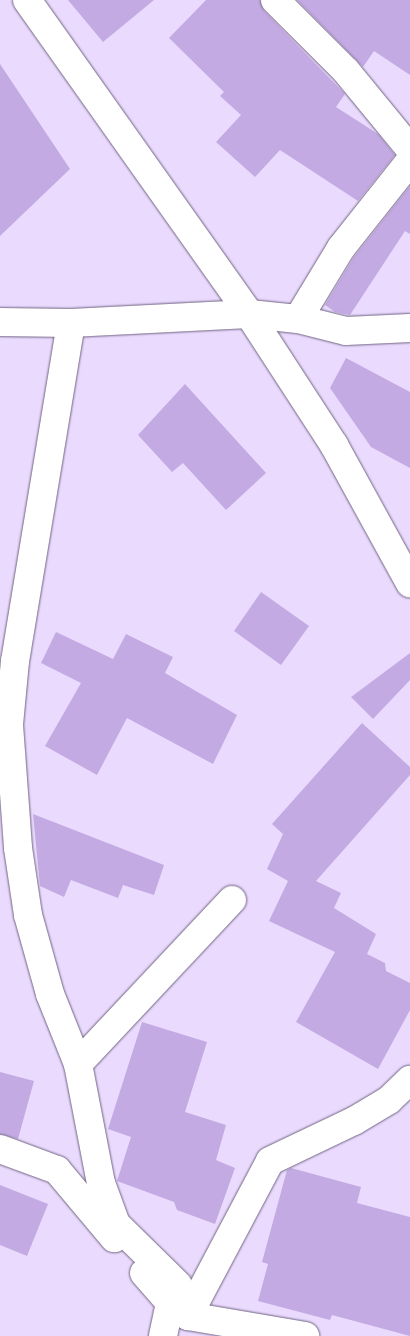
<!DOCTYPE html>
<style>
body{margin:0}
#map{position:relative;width:410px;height:1336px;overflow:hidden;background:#eadbfe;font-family:Mulish,sans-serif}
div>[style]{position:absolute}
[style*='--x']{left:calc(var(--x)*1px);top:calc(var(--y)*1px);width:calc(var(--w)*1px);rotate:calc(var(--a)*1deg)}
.building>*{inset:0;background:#c3aae2}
.roads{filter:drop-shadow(0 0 1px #716482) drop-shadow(0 0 1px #716482)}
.street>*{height:28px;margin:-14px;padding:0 14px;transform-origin:14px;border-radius:14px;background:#fff}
.secondary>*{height:28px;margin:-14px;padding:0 14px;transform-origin:14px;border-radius:14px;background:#fff}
span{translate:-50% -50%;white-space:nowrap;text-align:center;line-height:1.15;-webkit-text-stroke:4px #eadbfe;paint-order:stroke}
</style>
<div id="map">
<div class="building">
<i style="clip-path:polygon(68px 0,154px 0,103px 42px)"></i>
<i style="clip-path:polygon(206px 0,260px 0,264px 11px,345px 94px,336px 107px,378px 134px,395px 155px,358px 201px,280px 150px,255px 177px,216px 142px,241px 115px,220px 96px,224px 92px,169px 38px)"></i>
<i style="clip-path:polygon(297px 0,410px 0,410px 75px,374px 51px,363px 67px)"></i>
<i style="clip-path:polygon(0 64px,70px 169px,0 236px)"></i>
<i style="clip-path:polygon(410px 186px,410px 234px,405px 231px,350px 315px,335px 312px,325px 305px,354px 257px)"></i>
<i style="clip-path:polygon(346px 358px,410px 392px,410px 468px,371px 447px,330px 388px)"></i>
<i style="clip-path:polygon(185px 384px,266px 473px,226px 510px,183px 463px,172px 472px,138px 435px)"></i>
<i style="clip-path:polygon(261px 592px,309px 626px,281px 665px,234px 631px)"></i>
<i style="clip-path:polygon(56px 632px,113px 659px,126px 634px,173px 657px,165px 673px,237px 715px,213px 764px,127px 718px,97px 775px,45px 746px,81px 683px,41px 663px)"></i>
<i style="clip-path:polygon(410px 653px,410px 680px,373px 719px,351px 697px)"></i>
<i style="clip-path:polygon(362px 723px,410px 767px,410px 775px,316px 881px,341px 893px,334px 908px,376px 934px,367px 954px,385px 963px,386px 971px,410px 983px,410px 1010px,378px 1069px,296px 1022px,335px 952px,269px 921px,288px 881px,267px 869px,283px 834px,272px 824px)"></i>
<i style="clip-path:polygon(33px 814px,164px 865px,154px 895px,123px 885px,118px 898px,71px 880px,64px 897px,40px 886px)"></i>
<i style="clip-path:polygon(142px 1022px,207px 1042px,185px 1112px,226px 1125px,216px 1160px,235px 1168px,215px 1224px,177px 1210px,174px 1202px,117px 1181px,131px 1137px,108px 1129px)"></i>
<i style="clip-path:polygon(0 1072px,34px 1081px,18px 1139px,0 1134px)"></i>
<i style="clip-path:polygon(291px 1168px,361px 1187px,357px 1203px,410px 1217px,410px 1336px,332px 1315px,330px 1320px,258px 1301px,268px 1264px,262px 1262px,287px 1170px)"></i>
<i style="clip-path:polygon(0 1185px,48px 1204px,27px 1256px,0 1245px)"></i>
</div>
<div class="roads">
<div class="street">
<i style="--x:275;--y:0;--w:100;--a:45"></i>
<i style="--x:346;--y:71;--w:101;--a:50.6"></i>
<i style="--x:298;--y:319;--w:83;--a:-58.8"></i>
<i style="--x:341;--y:248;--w:111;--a:-51.6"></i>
<i style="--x:0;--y:322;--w:71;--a:0.8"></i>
<i style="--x:71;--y:323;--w:178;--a:-2.9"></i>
<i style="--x:249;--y:314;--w:49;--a:5.8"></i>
<i style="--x:298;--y:319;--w:49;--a:14"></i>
<i style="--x:346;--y:331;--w:64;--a:-2.7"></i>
<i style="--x:71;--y:323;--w:343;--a:99.4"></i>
<i style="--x:15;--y:661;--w:64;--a:95.4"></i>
<i style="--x:9;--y:725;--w:123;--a:85.8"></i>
<i style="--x:18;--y:848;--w:68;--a:81.5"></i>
<i style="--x:28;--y:915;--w:82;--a:74.4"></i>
<i style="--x:50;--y:994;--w:75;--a:68.2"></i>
<i style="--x:78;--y:1064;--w:121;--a:79.1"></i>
<i style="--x:101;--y:1183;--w:44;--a:69.9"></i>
<i style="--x:116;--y:1224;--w:87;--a:44.5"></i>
<i style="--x:78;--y:1064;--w:225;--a:-46.8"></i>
<i style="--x:0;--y:1149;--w:61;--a:20.2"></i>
<i style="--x:57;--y:1170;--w:89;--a:50"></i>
<i style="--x:144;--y:1273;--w:40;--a:49"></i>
<i style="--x:170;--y:1303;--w:34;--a:102"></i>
<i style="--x:183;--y:1300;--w:17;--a:73"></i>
<i style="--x:188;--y:1316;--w:119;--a:9.7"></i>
<i style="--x:188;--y:1316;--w:175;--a:-62.1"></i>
<i style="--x:270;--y:1161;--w:93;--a:-25.5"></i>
<i style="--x:354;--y:1121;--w:41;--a:-31"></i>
<i style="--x:389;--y:1100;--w:29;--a:-44"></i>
</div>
<div class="secondary">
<i style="--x:27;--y:0;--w:385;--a:54.7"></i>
<i style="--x:249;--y:314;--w:156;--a:57"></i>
<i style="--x:334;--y:445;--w:158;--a:61.2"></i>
</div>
</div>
</div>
